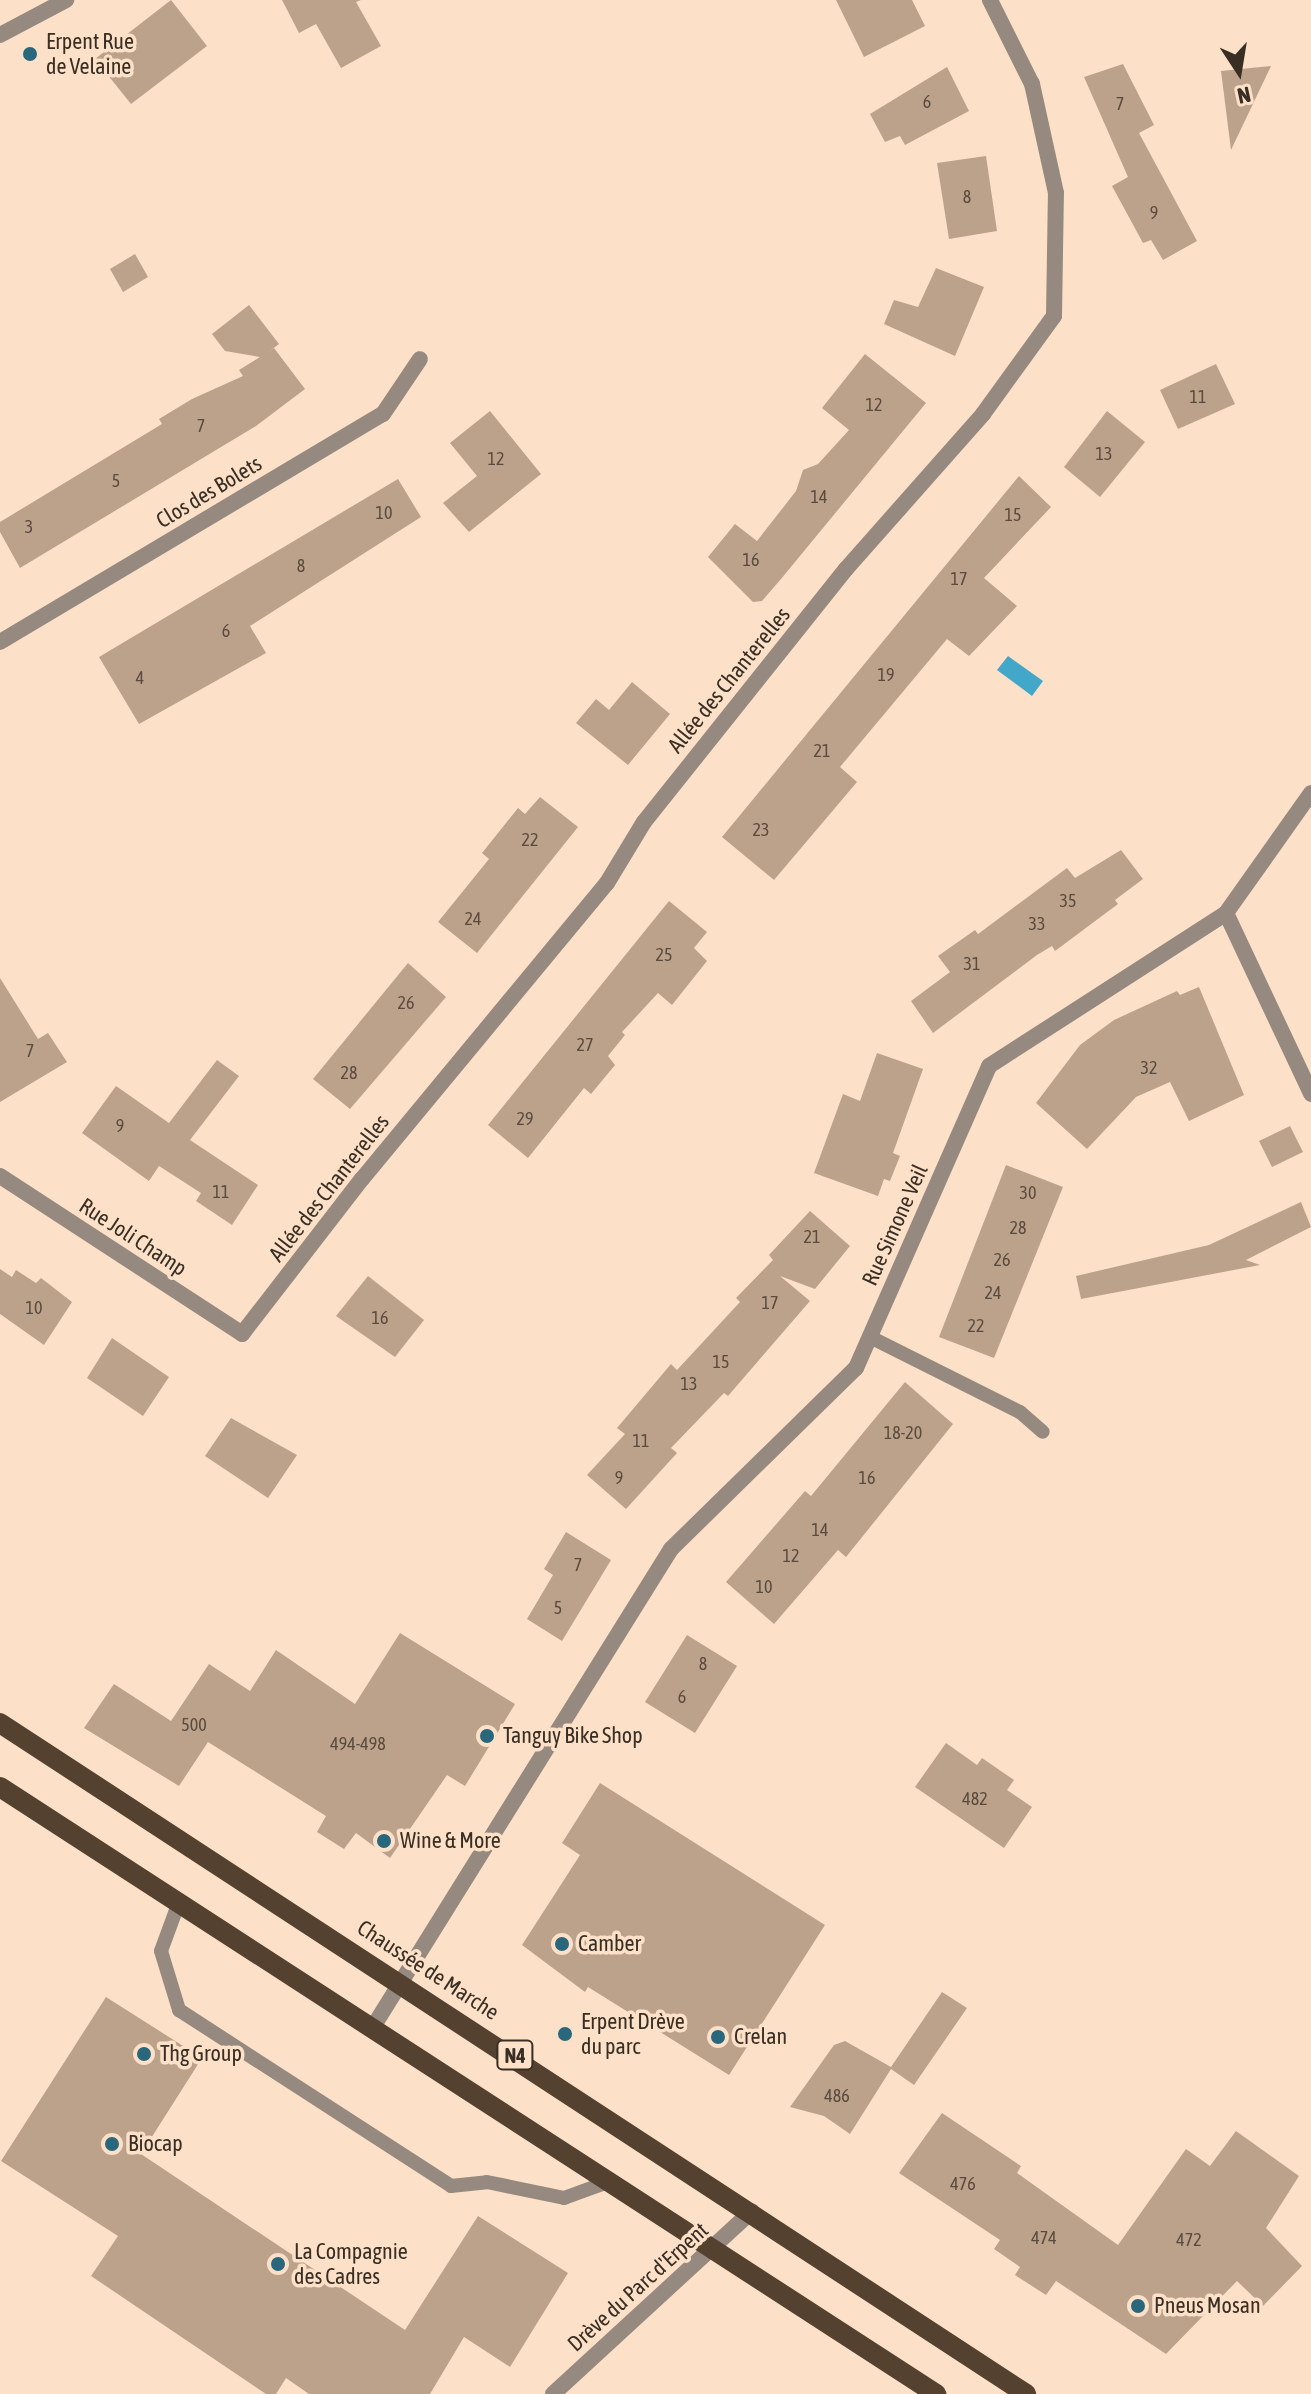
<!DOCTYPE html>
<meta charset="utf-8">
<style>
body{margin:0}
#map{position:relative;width:1311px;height:2394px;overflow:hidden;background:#fce0c7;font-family:"Asap Condensed",sans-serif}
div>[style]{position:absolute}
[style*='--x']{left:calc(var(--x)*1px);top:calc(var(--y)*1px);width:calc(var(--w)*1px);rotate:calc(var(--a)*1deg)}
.water>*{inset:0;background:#42a7c9}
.building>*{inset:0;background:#bda28b}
.lane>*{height:14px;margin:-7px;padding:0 7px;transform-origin:7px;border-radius:7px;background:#968a80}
.street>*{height:16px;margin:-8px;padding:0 8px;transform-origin:8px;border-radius:8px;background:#968a80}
.primary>*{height:20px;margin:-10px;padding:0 10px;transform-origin:10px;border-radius:10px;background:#54412f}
.dots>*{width:22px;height:22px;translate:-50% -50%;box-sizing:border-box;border:4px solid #fce0c7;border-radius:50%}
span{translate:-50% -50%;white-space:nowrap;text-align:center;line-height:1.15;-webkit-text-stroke:7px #fce0c7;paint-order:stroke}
.number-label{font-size:18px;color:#594b3e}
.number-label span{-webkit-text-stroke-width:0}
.shield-label span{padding:2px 6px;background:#fce0c7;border:2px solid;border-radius:6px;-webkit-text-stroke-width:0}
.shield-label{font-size:20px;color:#382e24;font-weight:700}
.poi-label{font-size:22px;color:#382e24}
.left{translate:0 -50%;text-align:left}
.street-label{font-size:22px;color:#382e24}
.north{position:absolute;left:1199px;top:32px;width:80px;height:80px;-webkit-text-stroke:6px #fce0c7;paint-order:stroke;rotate:168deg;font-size:22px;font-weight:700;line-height:32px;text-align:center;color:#382e24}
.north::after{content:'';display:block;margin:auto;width:28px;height:36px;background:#382e24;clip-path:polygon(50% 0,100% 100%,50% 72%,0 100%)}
</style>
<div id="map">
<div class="water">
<i style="clip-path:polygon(1008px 656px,1043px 681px,1032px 696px,997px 670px)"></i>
</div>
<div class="building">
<i style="clip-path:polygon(171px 0,207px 46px,131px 104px,95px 59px)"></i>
<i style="clip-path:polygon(282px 0,361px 0,356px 2px,381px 46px,341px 68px,316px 24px,299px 33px)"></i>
<i style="clip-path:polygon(836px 0,912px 0,925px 26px,864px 57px)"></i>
<i style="clip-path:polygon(1123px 64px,1154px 125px,1139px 133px,1197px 241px,1163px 260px,1151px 240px,1143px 243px,1112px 186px,1128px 177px,1084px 77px)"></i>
<i style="clip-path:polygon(1271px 66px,1231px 150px,1221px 71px)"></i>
<i style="clip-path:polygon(947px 67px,969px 111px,905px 145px,900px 136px,885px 142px,870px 114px)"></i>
<i style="clip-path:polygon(986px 156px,997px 231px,949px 239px,937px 163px)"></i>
<i style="clip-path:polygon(135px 254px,148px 277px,123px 292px,110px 269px)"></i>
<i style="clip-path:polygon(936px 268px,984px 287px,955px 356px,884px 324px,894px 300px,918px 307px)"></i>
<i style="clip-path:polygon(249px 305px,279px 344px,267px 353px,274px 348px,305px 389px,256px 426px,20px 568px,0 532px,0 522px,162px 424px,159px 419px,192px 399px,243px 376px,239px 370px,260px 357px,225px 351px,212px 334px)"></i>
<i style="clip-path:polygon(865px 354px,926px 403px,781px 579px,762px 601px,753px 602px,708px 557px,735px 524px,757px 541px,796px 491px,803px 470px,818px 464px,849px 430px,822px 408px)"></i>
<i style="clip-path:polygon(1216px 364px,1235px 404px,1178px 429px,1160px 390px)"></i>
<i style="clip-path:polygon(490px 411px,541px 474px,469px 532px,443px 503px,477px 476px,450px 443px)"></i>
<i style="clip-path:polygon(1107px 411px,1145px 442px,1100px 497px,1064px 467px)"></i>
<i style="clip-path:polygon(1019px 476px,1051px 507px,984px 578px,1017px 606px,969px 656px,947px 639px,840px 767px,857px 782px,774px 880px,722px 837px)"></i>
<i style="clip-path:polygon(398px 479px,421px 517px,250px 626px,266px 653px,139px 724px,99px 657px)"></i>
<i style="clip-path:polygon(632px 682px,670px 714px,628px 765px,576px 723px,596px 699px,609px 710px)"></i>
<i style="clip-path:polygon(540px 797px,578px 827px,477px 953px,438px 922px,489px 859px,482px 853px,518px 808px,525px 814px)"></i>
<i style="clip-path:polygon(1121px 850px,1143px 879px,1115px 900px,1118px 904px,1055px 951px,1052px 946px,1037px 955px,933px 1033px,911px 1001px,950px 972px,938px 956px,975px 930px,978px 934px,1067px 868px,1075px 878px)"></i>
<i style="clip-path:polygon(669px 901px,707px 932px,694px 948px,707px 961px,672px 1005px,658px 993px,622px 1032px,625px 1035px,608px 1056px,615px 1065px,591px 1094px,584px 1088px,528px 1158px,488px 1125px)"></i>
<i style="clip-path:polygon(408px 963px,446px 997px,350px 1109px,313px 1079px)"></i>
<i style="clip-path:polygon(0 978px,38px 1039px,48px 1033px,67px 1062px,0 1102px)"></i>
<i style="clip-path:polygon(1199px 987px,1244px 1095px,1189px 1121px,1170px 1082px,1136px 1097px,1087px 1149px,1036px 1103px,1080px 1045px,1114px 1020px,1177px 991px,1180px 995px)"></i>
<i style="clip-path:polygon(877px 1053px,923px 1069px,893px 1153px,900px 1156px,890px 1181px,884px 1179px,878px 1196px,814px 1173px,843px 1094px,860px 1101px)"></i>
<i style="clip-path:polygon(217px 1060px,239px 1076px,190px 1140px,258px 1185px,232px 1225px,196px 1201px,201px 1193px,159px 1166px,149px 1181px,82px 1133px,116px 1086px,169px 1123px)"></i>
<i style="clip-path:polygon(1290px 1126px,1303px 1152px,1272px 1167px,1259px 1141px)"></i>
<i style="clip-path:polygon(1006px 1165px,1063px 1187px,994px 1358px,939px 1337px)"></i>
<i style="clip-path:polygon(1301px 1202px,1311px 1227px,1246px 1260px,1260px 1265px,1081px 1299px,1076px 1276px,1209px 1245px)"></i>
<i style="clip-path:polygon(810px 1211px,850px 1246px,815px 1289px,780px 1276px,810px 1301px,728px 1396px,724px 1393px,671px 1448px,677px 1453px,626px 1509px,587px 1475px,625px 1434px,617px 1428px,671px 1364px,677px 1370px,740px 1302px,736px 1298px,773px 1260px,769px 1255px)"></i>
<i style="clip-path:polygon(0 1269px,12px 1277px,16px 1270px,36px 1283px,41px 1278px,72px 1302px,44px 1345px,0 1314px)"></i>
<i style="clip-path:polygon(368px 1276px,424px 1320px,395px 1357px,336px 1316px)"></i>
<i style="clip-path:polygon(112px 1338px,169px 1377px,143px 1416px,87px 1378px)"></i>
<i style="clip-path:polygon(905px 1382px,953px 1424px,846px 1557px,838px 1550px,774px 1624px,726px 1582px,805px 1491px,811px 1496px)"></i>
<i style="clip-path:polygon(231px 1418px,297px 1455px,268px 1498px,205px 1456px)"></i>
<i style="clip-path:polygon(566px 1532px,611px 1560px,562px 1641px,527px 1619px,553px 1575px,544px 1569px)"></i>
<i style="clip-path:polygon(400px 1633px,515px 1704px,465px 1786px,447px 1775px,390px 1858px,356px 1833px,344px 1849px,317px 1832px,326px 1816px,208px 1742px,179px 1786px,84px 1728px,114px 1684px,171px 1721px,209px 1664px,250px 1691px,276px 1650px,355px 1704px)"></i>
<i style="clip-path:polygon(687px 1635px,737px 1666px,695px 1733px,645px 1702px)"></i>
<i style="clip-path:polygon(946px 1743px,977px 1765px,982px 1758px,1014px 1780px,1007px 1790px,1032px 1807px,1004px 1848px,915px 1787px)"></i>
<i style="clip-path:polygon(600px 1783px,825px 1925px,729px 2075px,588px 1987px,585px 1992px,522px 1945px,580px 1855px,562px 1843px)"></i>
<i style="clip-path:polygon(942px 1992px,967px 2008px,914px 2085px,891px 2069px,850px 2134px,824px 2116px,790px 2107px,834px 2045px,845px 2041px,891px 2067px)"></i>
<i style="clip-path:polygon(106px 1997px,202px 2058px,141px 2154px,405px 2330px,478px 2216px,568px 2273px,510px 2367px,464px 2337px,430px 2394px,309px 2394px,286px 2378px,276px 2394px,266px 2394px,91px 2276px,118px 2236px,1px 2161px)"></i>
<i style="clip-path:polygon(942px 2113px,1021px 2166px,1017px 2173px,1118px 2245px,1186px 2149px,1210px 2166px,1236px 2131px,1299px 2176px,1266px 2228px,1302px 2266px,1263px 2306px,1237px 2281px,1166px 2354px,1056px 2281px,1046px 2295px,1015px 2275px,1020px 2267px,994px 2249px,1000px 2240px,899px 2173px)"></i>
</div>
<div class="lane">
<i style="--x:870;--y:1337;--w:168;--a:26.6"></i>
<i style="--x:1020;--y:1412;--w:30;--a:41"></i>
<i style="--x:179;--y:1902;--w:52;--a:110.2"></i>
<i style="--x:161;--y:1951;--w:62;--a:73"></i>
<i style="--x:179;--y:2010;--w:324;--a:32.9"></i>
<i style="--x:451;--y:2186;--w:36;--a:-6"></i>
<i style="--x:487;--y:2182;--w:79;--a:11.7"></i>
<i style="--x:564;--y:2198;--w:47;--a:-20"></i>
</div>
<div class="street">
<i style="--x:0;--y:35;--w:75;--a:-27.9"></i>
<i style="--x:0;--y:642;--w:446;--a:-30.8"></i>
<i style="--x:383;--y:414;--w:66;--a:-56.1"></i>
<i style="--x:1226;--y:913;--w:200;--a:64.8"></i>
<i style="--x:0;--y:1176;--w:289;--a:33.1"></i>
<i style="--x:242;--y:1334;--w:196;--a:-52.3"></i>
<i style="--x:362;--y:1179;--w:384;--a:-50.4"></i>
<i style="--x:607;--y:883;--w:71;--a:-58.8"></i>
<i style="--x:644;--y:822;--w:324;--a:-51.4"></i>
<i style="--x:846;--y:569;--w:207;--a:-48.5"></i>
<i style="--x:983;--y:414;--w:121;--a:-54.1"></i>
<i style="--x:1054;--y:316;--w:123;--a:-89.1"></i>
<i style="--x:1056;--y:193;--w:112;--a:-102.4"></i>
<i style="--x:1032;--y:84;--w:94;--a:-116.6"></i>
<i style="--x:373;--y:2027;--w:563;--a:-58.06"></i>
<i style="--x:671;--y:1549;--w:259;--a:-44.4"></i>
<i style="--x:856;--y:1368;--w:330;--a:-66.2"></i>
<i style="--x:989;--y:1066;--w:282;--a:-32.8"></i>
<i style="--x:1226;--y:913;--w:147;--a:-54.7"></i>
<i style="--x:553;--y:2394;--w:270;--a:-42.6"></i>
</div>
<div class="primary">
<i style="--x:0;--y:1723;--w:1226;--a:33.18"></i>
<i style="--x:0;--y:1787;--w:1116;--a:32.96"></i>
</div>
<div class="dots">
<i style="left:30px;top:54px;background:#29677d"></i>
<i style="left:487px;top:1736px;background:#29677d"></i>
<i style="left:384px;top:1841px;background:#29677d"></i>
<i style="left:562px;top:1944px;background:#29677d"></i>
<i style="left:565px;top:2034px;background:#29677d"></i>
<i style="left:718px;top:2037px;background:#29677d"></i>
<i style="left:144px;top:2054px;background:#29677d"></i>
<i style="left:112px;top:2144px;background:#29677d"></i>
<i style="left:278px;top:2264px;background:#29677d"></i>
<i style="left:1138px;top:2306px;background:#29677d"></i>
</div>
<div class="number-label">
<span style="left:927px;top:102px">6</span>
<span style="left:1120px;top:104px">7</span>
<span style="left:967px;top:197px">8</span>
<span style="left:1154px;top:213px">9</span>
<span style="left:1198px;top:397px">11</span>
<span style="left:874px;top:405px">12</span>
<span style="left:201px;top:426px">7</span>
<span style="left:1104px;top:454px">13</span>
<span style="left:496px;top:459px">12</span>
<span style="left:116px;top:481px">5</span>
<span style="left:819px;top:497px">14</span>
<span style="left:384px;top:513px">10</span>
<span style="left:1013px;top:515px">15</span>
<span style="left:29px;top:527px">3</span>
<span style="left:751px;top:560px">16</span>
<span style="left:301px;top:566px">8</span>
<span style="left:959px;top:579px">17</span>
<span style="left:226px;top:631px">6</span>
<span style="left:886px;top:675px">19</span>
<span style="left:140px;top:678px">4</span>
<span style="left:822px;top:751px">21</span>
<span style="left:761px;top:830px">23</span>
<span style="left:530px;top:840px">22</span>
<span style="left:1068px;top:901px">35</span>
<span style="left:473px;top:919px">24</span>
<span style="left:1037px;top:924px">33</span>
<span style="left:664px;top:955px">25</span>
<span style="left:972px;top:964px">31</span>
<span style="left:406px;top:1003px">26</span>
<span style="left:585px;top:1045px">27</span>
<span style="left:30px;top:1051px">7</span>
<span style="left:1149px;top:1068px">32</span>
<span style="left:349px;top:1073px">28</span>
<span style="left:525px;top:1119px">29</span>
<span style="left:120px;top:1126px">9</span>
<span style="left:221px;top:1192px">11</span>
<span style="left:1028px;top:1193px">30</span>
<span style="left:1018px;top:1228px">28</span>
<span style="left:812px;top:1237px">21</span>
<span style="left:1002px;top:1260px">26</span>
<span style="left:993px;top:1293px">24</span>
<span style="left:770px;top:1303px">17</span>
<span style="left:34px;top:1308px">10</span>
<span style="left:380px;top:1318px">16</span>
<span style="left:976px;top:1326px">22</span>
<span style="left:721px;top:1362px">15</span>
<span style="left:689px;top:1384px">13</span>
<span style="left:903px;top:1433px">18-20</span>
<span style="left:641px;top:1441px">11</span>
<span style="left:619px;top:1478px">9</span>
<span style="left:867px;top:1478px">16</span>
<span style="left:820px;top:1530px">14</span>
<span style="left:791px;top:1556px">12</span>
<span style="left:578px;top:1565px">7</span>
<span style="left:764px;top:1587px">10</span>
<span style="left:558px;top:1608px">5</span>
<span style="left:703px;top:1664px">8</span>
<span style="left:682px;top:1697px">6</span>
<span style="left:194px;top:1725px">500</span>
<span style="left:358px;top:1744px">494-498</span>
<span style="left:975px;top:1799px">482</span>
<span style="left:837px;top:2096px">486</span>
<span style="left:963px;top:2184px">476</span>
<span style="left:1044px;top:2238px">474</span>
<span style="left:1189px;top:2240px">472</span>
</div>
<div class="shield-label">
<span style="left:515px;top:2055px">N4</span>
</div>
<div class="poi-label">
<span class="left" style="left:46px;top:54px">Erpent Rue<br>de Velaine</span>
<span class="left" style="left:503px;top:1736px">Tanguy Bike Shop</span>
<span class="left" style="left:400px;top:1841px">Wine &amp; More</span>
<span class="left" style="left:578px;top:1944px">Camber</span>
<span class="left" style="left:581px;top:2034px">Erpent Drève<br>du parc</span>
<span class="left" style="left:734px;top:2037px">Crelan</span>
<span class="left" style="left:160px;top:2054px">Thg Group</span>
<span class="left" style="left:128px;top:2144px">Biocap</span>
<span class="left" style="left:294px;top:2264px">La Compagnie<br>des Cadres</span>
<span class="left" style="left:1154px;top:2306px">Pneus Mosan</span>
</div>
<div class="street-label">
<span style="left:209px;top:492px;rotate:-31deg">Clos des Bolets</span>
<span style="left:729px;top:680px;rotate:-51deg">Allée des Chanterelles</span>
<span style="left:329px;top:1188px;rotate:-52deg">Allée des Chanterelles</span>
<span style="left:895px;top:1225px;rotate:-66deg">Rue Simone Veil</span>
<span style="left:133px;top:1237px;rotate:33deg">Rue Joli Champ</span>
<span style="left:428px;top:1970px;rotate:33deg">Chaussée de Marche</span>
<span style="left:638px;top:2287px;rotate:-42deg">Drève du Parc d'Erpent</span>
</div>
<div class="north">N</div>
</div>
